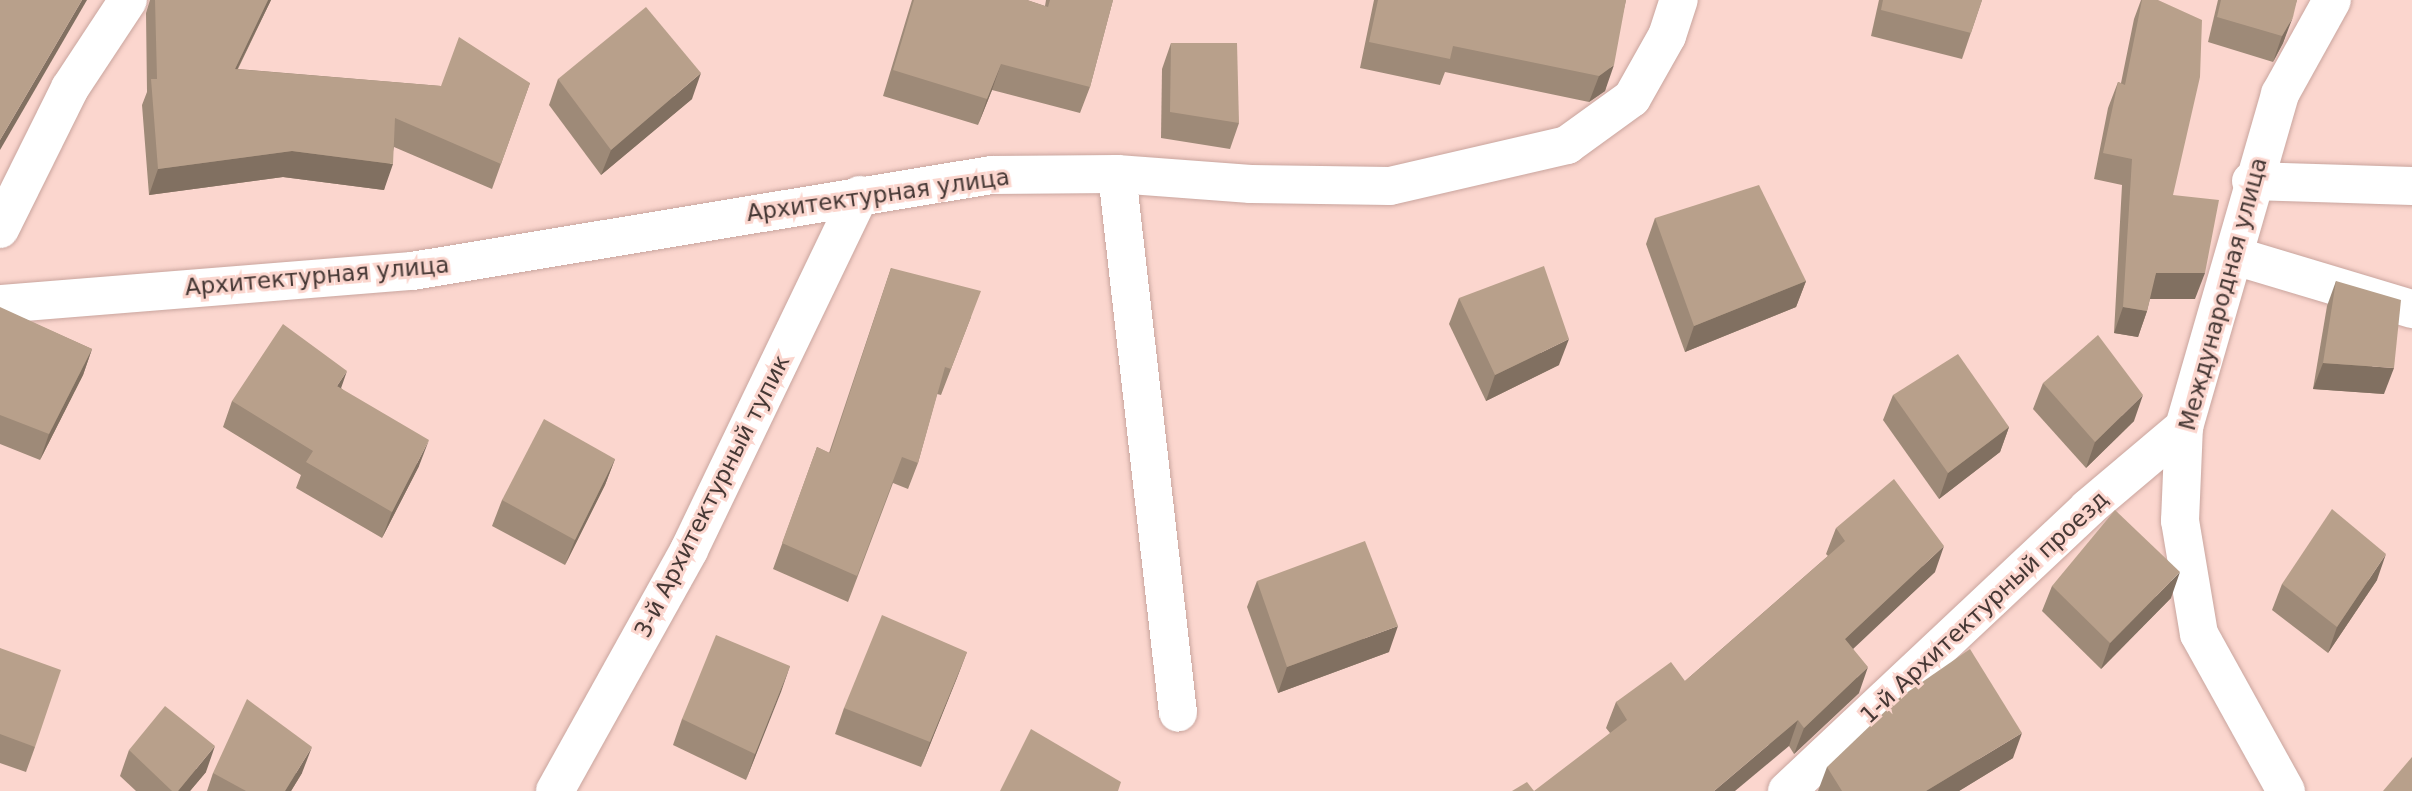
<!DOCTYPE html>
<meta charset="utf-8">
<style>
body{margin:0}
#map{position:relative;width:2412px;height:791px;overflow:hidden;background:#fbd6ce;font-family:"DejaVu Sans",sans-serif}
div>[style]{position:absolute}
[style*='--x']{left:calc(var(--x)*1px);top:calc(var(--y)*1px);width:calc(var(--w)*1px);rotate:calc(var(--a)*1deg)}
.roads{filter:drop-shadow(0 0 2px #c9a59e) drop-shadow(0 0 2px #c9a59e)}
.minor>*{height:38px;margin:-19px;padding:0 19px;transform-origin:19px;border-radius:19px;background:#fff}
.wall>*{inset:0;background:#9e8a78}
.shaded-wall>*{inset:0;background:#817061}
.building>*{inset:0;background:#b8a08b}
span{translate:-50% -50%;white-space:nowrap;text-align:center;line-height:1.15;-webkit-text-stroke:6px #fbd6ce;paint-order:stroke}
.street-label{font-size:23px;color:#463835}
</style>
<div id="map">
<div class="roads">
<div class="minor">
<i style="--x:1117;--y:174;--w:542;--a:83.54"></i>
<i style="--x:2251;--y:181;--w:161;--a:1.8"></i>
<i style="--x:0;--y:229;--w:157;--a:-63.6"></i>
<i style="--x:70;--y:88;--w:105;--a:-56.6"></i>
<i style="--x:2235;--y:256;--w:185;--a:16.7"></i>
<i style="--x:0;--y:304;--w:413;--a:-4.6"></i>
<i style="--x:412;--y:271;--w:587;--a:-9.41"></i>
<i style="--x:991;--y:175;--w:126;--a:-0.5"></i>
<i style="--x:1117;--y:174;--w:134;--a:4.3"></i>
<i style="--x:1251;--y:184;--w:139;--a:0.8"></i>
<i style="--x:1390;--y:186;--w:182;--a:-13"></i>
<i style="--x:1567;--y:145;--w:80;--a:-35.9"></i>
<i style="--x:1632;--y:98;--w:71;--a:-60.6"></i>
<i style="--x:1667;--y:36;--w:38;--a:-72"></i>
<i style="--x:555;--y:791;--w:276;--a:-60.9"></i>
<i style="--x:689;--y:550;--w:394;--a:-64.3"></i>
<i style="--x:1787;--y:791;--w:413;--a:-43.2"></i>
<i style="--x:2088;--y:508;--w:126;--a:-40.2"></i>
<i style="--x:2286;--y:791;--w:179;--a:-119"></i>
<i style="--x:2199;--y:634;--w:115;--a:-99.5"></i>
<i style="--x:2180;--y:521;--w:94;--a:-87.6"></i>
<i style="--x:2184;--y:427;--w:347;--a:-73.9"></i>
<i style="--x:2280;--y:94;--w:107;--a:-61"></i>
</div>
</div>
<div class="wall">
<i style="clip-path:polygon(150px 0,271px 0,238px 69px,441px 86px,530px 83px,492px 189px,394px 147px,384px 190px,283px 177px,149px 195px,142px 105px,147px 92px,146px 13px)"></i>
<i style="clip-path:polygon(912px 0,1027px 0,1045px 6px,1046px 0,1113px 0,1090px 87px,1080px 113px,992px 90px,978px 125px,883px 96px)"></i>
<i style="clip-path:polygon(1374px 0,1626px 0,1605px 91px,1589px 102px,1445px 72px,1440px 85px,1360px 68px)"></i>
<i style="clip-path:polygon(1879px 0,1982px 0,1962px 59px,1871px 36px)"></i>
<i style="clip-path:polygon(2141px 0,2158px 0,2173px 195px,2195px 299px,2150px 299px,2147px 311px,2138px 337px,2114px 333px,2122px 185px,2094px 179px,2108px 108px,2118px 82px,2121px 83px,2134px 19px)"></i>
<i style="clip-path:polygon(2218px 0,2297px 0,2283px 43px,2273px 62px,2208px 42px)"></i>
<i style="clip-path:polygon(1171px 43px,1239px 123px,1230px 149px,1161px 138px,1162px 69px)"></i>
<i style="clip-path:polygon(558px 79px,692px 99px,601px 175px,549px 105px)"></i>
<i style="clip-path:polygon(1655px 218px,1806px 281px,1796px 307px,1685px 352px,1646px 244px)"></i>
<i style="clip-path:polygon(891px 268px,971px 317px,941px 395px,937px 394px,918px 463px,908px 489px,893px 483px,848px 602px,773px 569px,817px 447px,829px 453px)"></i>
<i style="clip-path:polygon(2336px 281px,2384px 394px,2313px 389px,2327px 306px)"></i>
<i style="clip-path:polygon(1459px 298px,1559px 365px,1486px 401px,1449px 324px)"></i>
<i style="clip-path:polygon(0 308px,92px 349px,83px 375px,40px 460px,0 444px)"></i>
<i style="clip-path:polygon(2043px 383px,2134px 421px,2086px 468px,2033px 409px)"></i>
<i style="clip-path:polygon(341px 388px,419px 466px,382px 538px,296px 488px,301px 475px,223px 427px,232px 401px)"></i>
<i style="clip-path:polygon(1893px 395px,2009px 427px,2000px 452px,1939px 499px,1883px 420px)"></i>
<i style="clip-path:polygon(615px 459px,605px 485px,565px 565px,492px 526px,502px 500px)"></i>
<i style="clip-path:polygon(1836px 528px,1935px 572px,1853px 648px,1859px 693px,1794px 754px,1789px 746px,1610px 733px,1606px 728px,1616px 702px,1685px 681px,1828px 556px,1826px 554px)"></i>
<i style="clip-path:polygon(2377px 580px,2328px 653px,2272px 610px,2282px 584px)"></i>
<i style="clip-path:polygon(1257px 581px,1389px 652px,1278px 693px,1247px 607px)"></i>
<i style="clip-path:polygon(2052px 586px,2171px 598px,2101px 669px,2042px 611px)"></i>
<i style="clip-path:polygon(0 648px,35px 747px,26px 772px,0 763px)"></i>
<i style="clip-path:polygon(967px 652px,921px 767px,835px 734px,844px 708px)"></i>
<i style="clip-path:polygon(790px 666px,746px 780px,673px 745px,682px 719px)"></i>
<i style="clip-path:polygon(129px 750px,206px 772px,190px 791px,136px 791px,120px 776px)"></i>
<i style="clip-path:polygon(2013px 758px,1959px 791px,1818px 791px,1827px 767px)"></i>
<i style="clip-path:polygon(213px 773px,302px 773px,291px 791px,207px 791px)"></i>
</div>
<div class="shaded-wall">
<i style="clip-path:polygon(82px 0,87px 0,0 150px,0 140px)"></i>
<i style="clip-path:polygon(268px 0,271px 0,225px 94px,235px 69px)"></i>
<i style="clip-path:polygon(2293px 17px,2283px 43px,2273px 62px,2282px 36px)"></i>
<i style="clip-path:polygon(1001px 64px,992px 90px,978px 125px,987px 99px)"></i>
<i style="clip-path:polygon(1614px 65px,1605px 91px,1589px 102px,1599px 76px)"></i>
<i style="clip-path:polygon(701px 73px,692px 99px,601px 175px,611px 150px)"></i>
<i style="clip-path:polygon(292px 151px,393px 164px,384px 190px,283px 177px,149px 195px,158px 169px)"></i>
<i style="clip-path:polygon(2156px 273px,2205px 273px,2195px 299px,2146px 299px)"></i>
<i style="clip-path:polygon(1806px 281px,1796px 307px,1685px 352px,1694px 326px)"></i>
<i style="clip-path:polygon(2123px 307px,2147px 311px,2138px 337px,2114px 333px)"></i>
<i style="clip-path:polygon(1569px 339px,1559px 365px,1486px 401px,1495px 375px)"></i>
<i style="clip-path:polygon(92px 349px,83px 375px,40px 460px,49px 434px)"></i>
<i style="clip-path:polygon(2323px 363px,2394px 368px,2384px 394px,2313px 389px)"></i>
<i style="clip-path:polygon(347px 371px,338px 397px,337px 386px)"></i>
<i style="clip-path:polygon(2143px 395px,2134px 421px,2086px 468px,2095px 442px)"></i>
<i style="clip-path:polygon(2009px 427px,2000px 452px,1939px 499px,1948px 473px)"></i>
<i style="clip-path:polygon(429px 440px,419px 466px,382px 538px,392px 512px)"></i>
<i style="clip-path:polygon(615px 459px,605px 485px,565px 565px,575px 540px)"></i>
<i style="clip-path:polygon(1944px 546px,1935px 572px,1836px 665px,1845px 639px)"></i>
<i style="clip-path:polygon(2386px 554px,2377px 580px,2328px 653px,2337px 627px)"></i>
<i style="clip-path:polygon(2180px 572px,2171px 598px,2101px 669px,2110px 643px)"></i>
<i style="clip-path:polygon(1398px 626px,1389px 652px,1278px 693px,1287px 667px)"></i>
<i style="clip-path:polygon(967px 652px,957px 678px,921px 767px,930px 742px)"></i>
<i style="clip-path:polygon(790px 666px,781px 692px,746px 780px,755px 754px)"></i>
<i style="clip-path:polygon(1868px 667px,1859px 693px,1794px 754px,1804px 728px)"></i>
<i style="clip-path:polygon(1798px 720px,1789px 746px,1735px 791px,1714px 791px)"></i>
<i style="clip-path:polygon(2022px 733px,2013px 758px,1959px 791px,1926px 791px)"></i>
<i style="clip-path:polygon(215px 746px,206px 772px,190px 791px,178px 791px)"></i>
<i style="clip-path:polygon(312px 747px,302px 773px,291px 791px,285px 791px)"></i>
</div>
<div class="building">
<i style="clip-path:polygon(0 0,82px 0,0 140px)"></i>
<i style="clip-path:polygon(155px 0,268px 0,235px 69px,441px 86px,459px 37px,530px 83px,501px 164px,395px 118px,393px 164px,292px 151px,158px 169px,151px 79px,157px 79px)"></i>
<i style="clip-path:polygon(914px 0,1027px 0,1048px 7px,1050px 0,1113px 0,1090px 87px,1001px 64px,987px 99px,893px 70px)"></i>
<i style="clip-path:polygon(1378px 0,1626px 0,1614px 65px,1599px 76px,1453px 46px,1450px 59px,1369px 42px)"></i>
<i style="clip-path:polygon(1883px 0,1982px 0,1971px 33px,1881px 10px)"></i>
<i style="clip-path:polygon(2142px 0,2158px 0,2202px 20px,2200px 77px,2173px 195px,2219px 200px,2205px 273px,2156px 273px,2147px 311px,2123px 307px,2132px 159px,2103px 153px,2118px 82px,2125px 85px)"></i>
<i style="clip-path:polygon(2221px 0,2297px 0,2293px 17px,2282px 36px,2217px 17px)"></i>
<i style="clip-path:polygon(646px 7px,701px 73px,611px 150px,558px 79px)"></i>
<i style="clip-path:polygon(1171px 43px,1237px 43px,1239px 123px,1170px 112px)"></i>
<i style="clip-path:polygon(1759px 185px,1806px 281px,1694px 326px,1655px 218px)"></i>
<i style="clip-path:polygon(1544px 266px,1569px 339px,1495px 375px,1459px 298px)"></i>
<i style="clip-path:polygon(891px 268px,981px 291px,951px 369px,945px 367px,918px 463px,902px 457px,857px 576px,782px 543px,817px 447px,830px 453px)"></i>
<i style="clip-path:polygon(2336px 281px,2401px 300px,2394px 368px,2323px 363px)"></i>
<i style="clip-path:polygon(0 307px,92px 349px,49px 434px,0 415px)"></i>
<i style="clip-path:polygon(283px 324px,347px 371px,337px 386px,429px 440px,392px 512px,306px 462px,313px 451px,232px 401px)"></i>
<i style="clip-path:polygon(2098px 335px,2143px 395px,2095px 442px,2043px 383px)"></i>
<i style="clip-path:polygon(1958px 354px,2009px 427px,1948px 473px,1893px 395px)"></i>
<i style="clip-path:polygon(544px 419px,615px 459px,575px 540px,502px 500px)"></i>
<i style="clip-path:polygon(1894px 479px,1944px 546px,1845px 639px,1868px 667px,1804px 728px,1798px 720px,1714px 791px,1534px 791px,1627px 720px,1616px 702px,1671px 662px,1685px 681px,1845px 541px,1836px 528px)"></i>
<i style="clip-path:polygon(2332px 509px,2386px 554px,2337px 627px,2282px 584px)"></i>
<i style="clip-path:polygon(2115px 510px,2180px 572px,2110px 643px,2052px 586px)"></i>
<i style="clip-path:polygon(1365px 541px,1398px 626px,1287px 667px,1257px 581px)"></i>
<i style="clip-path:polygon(882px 615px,967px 652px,930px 742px,844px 708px)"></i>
<i style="clip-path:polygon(716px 635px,790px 666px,755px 754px,682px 719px)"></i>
<i style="clip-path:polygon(0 648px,61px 670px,35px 747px,0 734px)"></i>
<i style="clip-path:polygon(1970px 649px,2022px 733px,1926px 791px,1842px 791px,1827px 767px,1899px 698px)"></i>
<i style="clip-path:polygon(247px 699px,312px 747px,285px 791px,246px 791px,213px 773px)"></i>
<i style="clip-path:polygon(165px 706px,215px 746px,178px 791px,172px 791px,129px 750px)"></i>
<i style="clip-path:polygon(1031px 729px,1121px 782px,1118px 791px,1000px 791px)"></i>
<i style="clip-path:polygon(2412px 757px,2412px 791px,2383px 791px)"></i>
<i style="clip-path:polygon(1527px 782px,1534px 791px,1512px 791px)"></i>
</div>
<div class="street-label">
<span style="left:878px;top:195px;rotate:-8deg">Архитектурная улица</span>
<span style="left:317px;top:276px;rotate:-5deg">Архитектурная улица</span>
<span style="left:2223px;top:294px;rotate:-75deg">Международная улица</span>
<span style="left:712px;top:496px;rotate:-63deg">3-й Архитектурный тупик</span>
<span style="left:1984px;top:607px;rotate:-43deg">1-й Архитектурный проезд</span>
</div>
</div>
